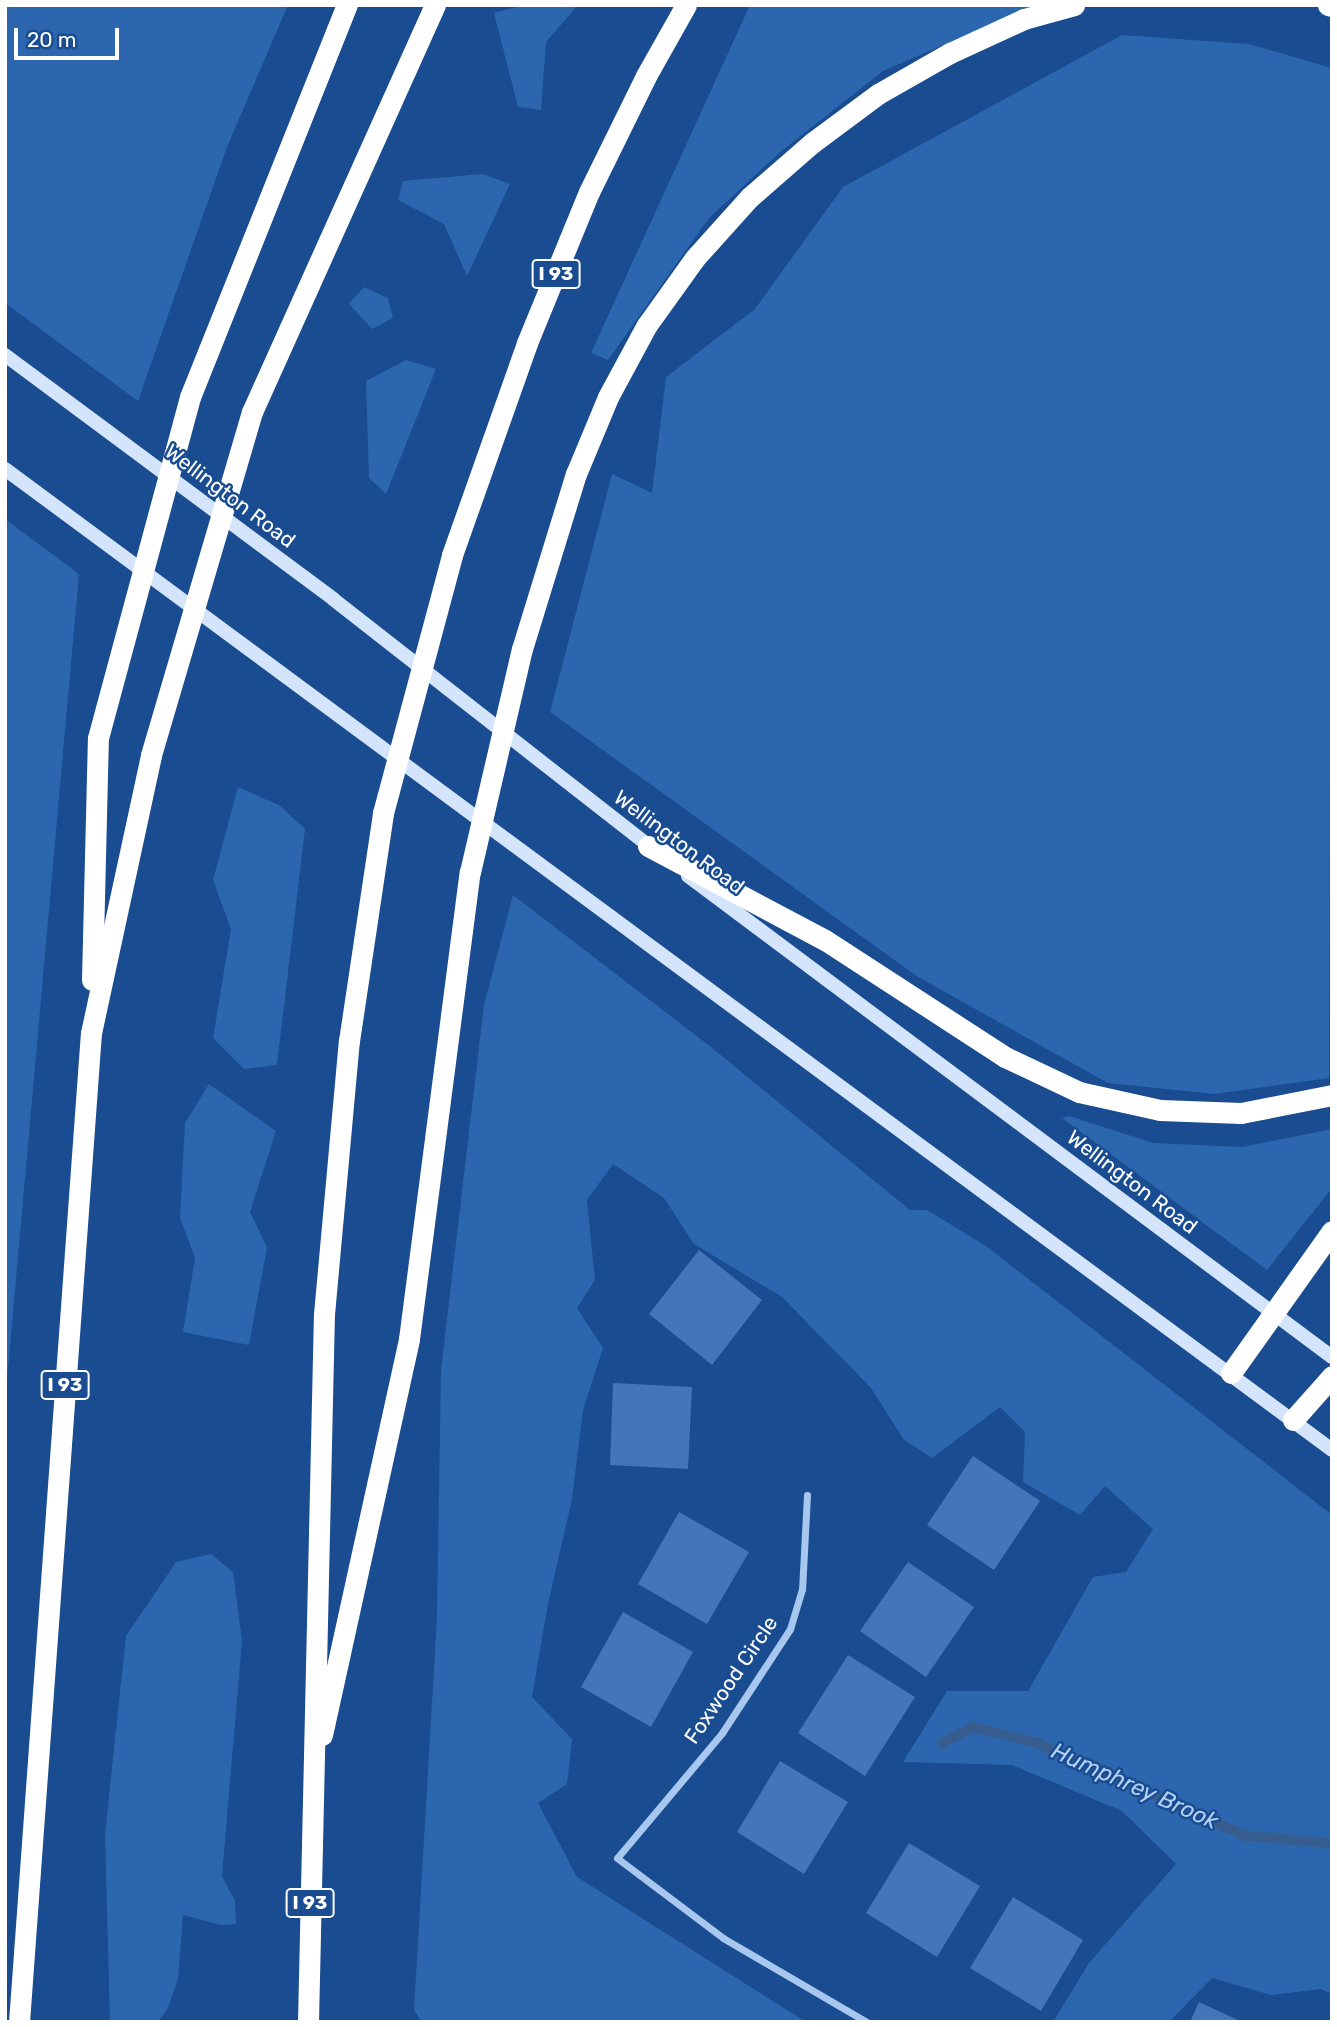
<!DOCTYPE html>
<style>
body{margin:0}
#map{position:relative;width:1337px;height:2027px;overflow:hidden;background:#194c90;font-family:Rubik,sans-serif}
div>[style]{position:absolute}
[style*='--x']{left:calc(var(--x)*1px);top:calc(var(--y)*1px);width:calc(var(--w)*1px);rotate:calc(var(--a)*1deg)}
.green>*{inset:0;background:#2c66ae}
.stream>*{height:10px;margin:-5px;padding:0 5px;transform-origin:5px;border-radius:5px;background:#375d8f}
.building>*{inset:0;background:#4276b8}
.minor>*{height:7px;margin:-3.5px;padding:0 3.5px;transform-origin:3.5px;border-radius:3.5px;background:#a7c7ef}
.secondary>*{height:14px;margin:-7px;padding:0 7px;transform-origin:7px;border-radius:7px;background:#d4e5fb}
.motorway>*{height:21px;margin:-10.5px;padding:0 10.5px;transform-origin:10.5px;border-radius:10.5px;background:#fff}
.motorway-bridge>*{height:21px;margin:-10.5px;padding:0 10.5px;transform-origin:10.5px;border-radius:10.5px;background:#fff}
span{translate:-50% -50%;white-space:nowrap;text-align:center;line-height:1.15;-webkit-text-stroke:5px #194c90;paint-order:stroke}
.shield-label span{padding:2px 5px;background:#194c90;border:2px solid;border-radius:5px;-webkit-text-stroke-width:0}
.shield-label{font-size:19px;color:#fff;font-weight:700}
.street-label{font-size:21px;color:#fff}
.water-label{font-size:23px;color:#b3d1f6;font-style:italic}
.frame{position:absolute;inset:0;border:7px solid #fff;pointer-events:none}
.scale{position:absolute;left:14px;top:28px;width:105px;height:32px;box-sizing:border-box;border:4px solid #fff;border-top:0;padding-left:9px;font-size:21px;line-height:24px;white-space:nowrap;color:#fff;-webkit-text-stroke:5px #194c90;paint-order:stroke}
</style>
<div id="map">
<div class="green">
<i style="clip-path:polygon(5px 5px,288px 5px,227px 147px,138px 401px,5px 303px)"></i>
<i style="clip-path:polygon(524px 5px,578px 5px,546px 42px,541px 110px,518px 107px,494px 13px)"></i>
<i style="clip-path:polygon(750px 5px,1036px 5px,883px 71px,779px 153px,709px 218px,608px 360px,591px 353px)"></i>
<i style="clip-path:polygon(1122px 35px,1249px 44px,1332px 68px,1329px 1078px,1214px 1094px,1108px 1083px,918px 977px,550px 712px,612px 474px,652px 493px,666px 377px,755px 309px,843px 187px)"></i>
<i style="clip-path:polygon(482px 174px,510px 184px,467px 276px,444px 224px,398px 200px,403px 181px)"></i>
<i style="clip-path:polygon(364px 287px,388px 298px,393px 318px,372px 329px,349px 304px)"></i>
<i style="clip-path:polygon(406px 360px,436px 369px,386px 494px,369px 478px,366px 381px)"></i>
<i style="clip-path:polygon(5px 519px,79px 574px,5px 1402px)"></i>
<i style="clip-path:polygon(238px 787px,279px 805px,305px 829px,277px 1065px,244px 1069px,213px 1038px,231px 929px,213px 880px)"></i>
<i style="clip-path:polygon(513px 895px,711px 1047px,910px 1210px,927px 1210px,986px 1246px,1332px 1515px,1332px 1994px,1321px 1989px,1271px 1995px,1212px 1978px,1169px 2022px,1053px 2022px,1089px 1963px,1176px 1864px,1122px 1811px,1012px 1765px,903px 1762px,947px 1691px,1028px 1691px,1093px 1577px,1126px 1572px,1153px 1529px,1105px 1486px,1080px 1515px,1023px 1482px,1025px 1432px,1000px 1407px,932px 1458px,904px 1440px,871px 1388px,782px 1297px,694px 1244px,664px 1198px,613px 1164px,587px 1200px,595px 1280px,577px 1308px,603px 1348px,583px 1410px,572px 1499px,548px 1604px,532px 1697px,572px 1739px,567px 1784px,538px 1803px,577px 1877px,806px 2022px,422px 2022px,414px 2010px,437px 1617px,441px 1370px,484px 1005px)"></i>
<i style="clip-path:polygon(209px 1084px,276px 1131px,250px 1212px,267px 1247px,249px 1345px,183px 1332px,195px 1258px,180px 1218px,185px 1123px)"></i>
<i style="clip-path:polygon(1069px 1116px,1153px 1143px,1242px 1147px,1332px 1129px,1332px 1188px,1267px 1270px,1062px 1118px)"></i>
<i style="clip-path:polygon(211px 1554px,233px 1572px,242px 1641px,222px 1876px,235px 1901px,236px 1924px,221px 1925px,183px 1915px,178px 1979px,167px 2010px,157px 2022px,110px 2022px,105px 1834px,126px 1636px,176px 1562px)"></i>
</div>
<div class="stream">
<i style="--x:942;--y:1743;--w:35;--a:-27"></i>
<i style="--x:973;--y:1727;--w:66;--a:14"></i>
<i style="--x:1037;--y:1743;--w:229;--a:24"></i>
<i style="--x:1246;--y:1836;--w:86;--a:4.7"></i>
</div>
<div class="building">
<i style="clip-path:polygon(699px 1250px,762px 1300px,712px 1365px,649px 1314px)"></i>
<i style="clip-path:polygon(613px 1383px,692px 1387px,688px 1469px,610px 1465px)"></i>
<i style="clip-path:polygon(973px 1456px,1040px 1501px,994px 1570px,927px 1525px)"></i>
<i style="clip-path:polygon(679px 1512px,749px 1552px,707px 1624px,638px 1584px)"></i>
<i style="clip-path:polygon(908px 1562px,974px 1607px,926px 1677px,860px 1631px)"></i>
<i style="clip-path:polygon(623px 1612px,693px 1652px,651px 1727px,581px 1687px)"></i>
<i style="clip-path:polygon(848px 1655px,915px 1697px,865px 1776px,798px 1733px)"></i>
<i style="clip-path:polygon(780px 1761px,848px 1802px,804px 1874px,737px 1832px)"></i>
<i style="clip-path:polygon(909px 1843px,980px 1886px,937px 1957px,866px 1913px)"></i>
<i style="clip-path:polygon(1013px 1897px,1083px 1940px,1041px 2011px,970px 1968px)"></i>
<i style="clip-path:polygon(1199px 2002px,1242px 2022px,1190px 2022px)"></i>
</div>
<div class="minor">
<i style="--x:807;--y:1495;--w:94;--a:93"></i>
<i style="--x:802;--y:1589;--w:42;--a:106.7"></i>
<i style="--x:790;--y:1629;--w:124;--a:123.2"></i>
<i style="--x:722;--y:1733;--w:163;--a:130"></i>
<i style="--x:617;--y:1858;--w:133;--a:37"></i>
<i style="--x:723;--y:1938;--w:167;--a:30.3"></i>
</div>
<div class="secondary">
<i style="--x:5;--y:355;--w:409;--a:36.6"></i>
<i style="--x:333;--y:599;--w:409;--a:38"></i>
<i style="--x:5;--y:469;--w:1650;--a:36.47"></i>
<i style="--x:688;--y:876;--w:804;--a:36.76"></i>
</div>
<div class="motorway">
<i style="--x:1328;--y:5;--w:4;--a:14"></i>
<i style="--x:190;--y:397;--w:422;--a:-68.2"></i>
<i style="--x:252;--y:412;--w:446;--a:-65.8"></i>
<i style="--x:452;--y:555;--w:225;--a:-70.5"></i>
<i style="--x:527;--y:343;--w:163;--a:-67.7"></i>
<i style="--x:589;--y:192;--w:129;--a:-63.8"></i>
<i style="--x:646;--y:76;--w:81;--a:-60.6"></i>
<i style="--x:522;--y:649;--w:183;--a:-72.9"></i>
<i style="--x:576;--y:474;--w:83;--a:-67.4"></i>
<i style="--x:608;--y:397;--w:82;--a:-61.6"></i>
<i style="--x:647;--y:325;--w:82;--a:-54.4"></i>
<i style="--x:695;--y:258;--w:82;--a:-48"></i>
<i style="--x:750;--y:197;--w:82;--a:-41.1"></i>
<i style="--x:812;--y:143;--w:82;--a:-36.6"></i>
<i style="--x:878;--y:94;--w:83;--a:-29.7"></i>
<i style="--x:950;--y:53;--w:81;--a:-24.7"></i>
<i style="--x:1024;--y:19;--w:52;--a:-15.6"></i>
<i style="--x:648;--y:846;--w:200;--a:28"></i>
<i style="--x:825;--y:940;--w:215;--a:33"></i>
<i style="--x:1005;--y:1057;--w:82;--a:25.3"></i>
<i style="--x:1079;--y:1092;--w:83;--a:12.5"></i>
<i style="--x:1160;--y:1110;--w:81;--a:2.1"></i>
<i style="--x:1241;--y:1113;--w:93;--a:-11.2"></i>
<i style="--x:92;--y:980;--w:242;--a:-88.6"></i>
<i style="--x:1231;--y:1373;--w:174;--a:-54.6"></i>
<i style="--x:1293;--y:1420;--w:59;--a:-48.4"></i>
<i style="--x:322;--y:1735;--w:405;--a:-77.6"></i>
<i style="--x:409;--y:1339;--w:471;--a:-82.6"></i>
<i style="--x:19;--y:2022;--w:992;--a:-85.84"></i>
<i style="--x:91;--y:1033;--w:284;--a:-77.8"></i>
<i style="--x:308;--y:2022;--w:708;--a:-88.71"></i>
<i style="--x:324;--y:1314;--w:274;--a:-84.8"></i>
<i style="--x:349;--y:1041;--w:231;--a:-81.5"></i>
</div>
<div class="motorway-bridge">
<i style="--x:98;--y:738;--w:353;--a:-74.9"></i>
<i style="--x:151;--y:755;--w:358;--a:-73.6"></i>
<i style="--x:383;--y:813;--w:267;--a:-75"></i>
<i style="--x:470;--y:872;--w:229;--a:-76.9"></i>
</div>
<div class="shield-label">
<span style="left:556px;top:274px">I 93</span>
<span style="left:65px;top:1385px">I 93</span>
<span style="left:310px;top:1903px">I 93</span>
</div>
<div class="street-label">
<span style="left:230px;top:496px;rotate:37deg">Wellington Road</span>
<span style="left:679px;top:842px;rotate:37deg">Wellington Road</span>
<span style="left:1132px;top:1182px;rotate:37deg">Wellington Road</span>
<span style="left:731px;top:1680px;rotate:-56deg">Foxwood Circle</span>
</div>
<div class="water-label">
<span style="left:1135px;top:1786px;rotate:24deg">Humphrey Brook</span>
</div>
<div class="frame"></div>
<div class="scale">20 m</div>
</div>
